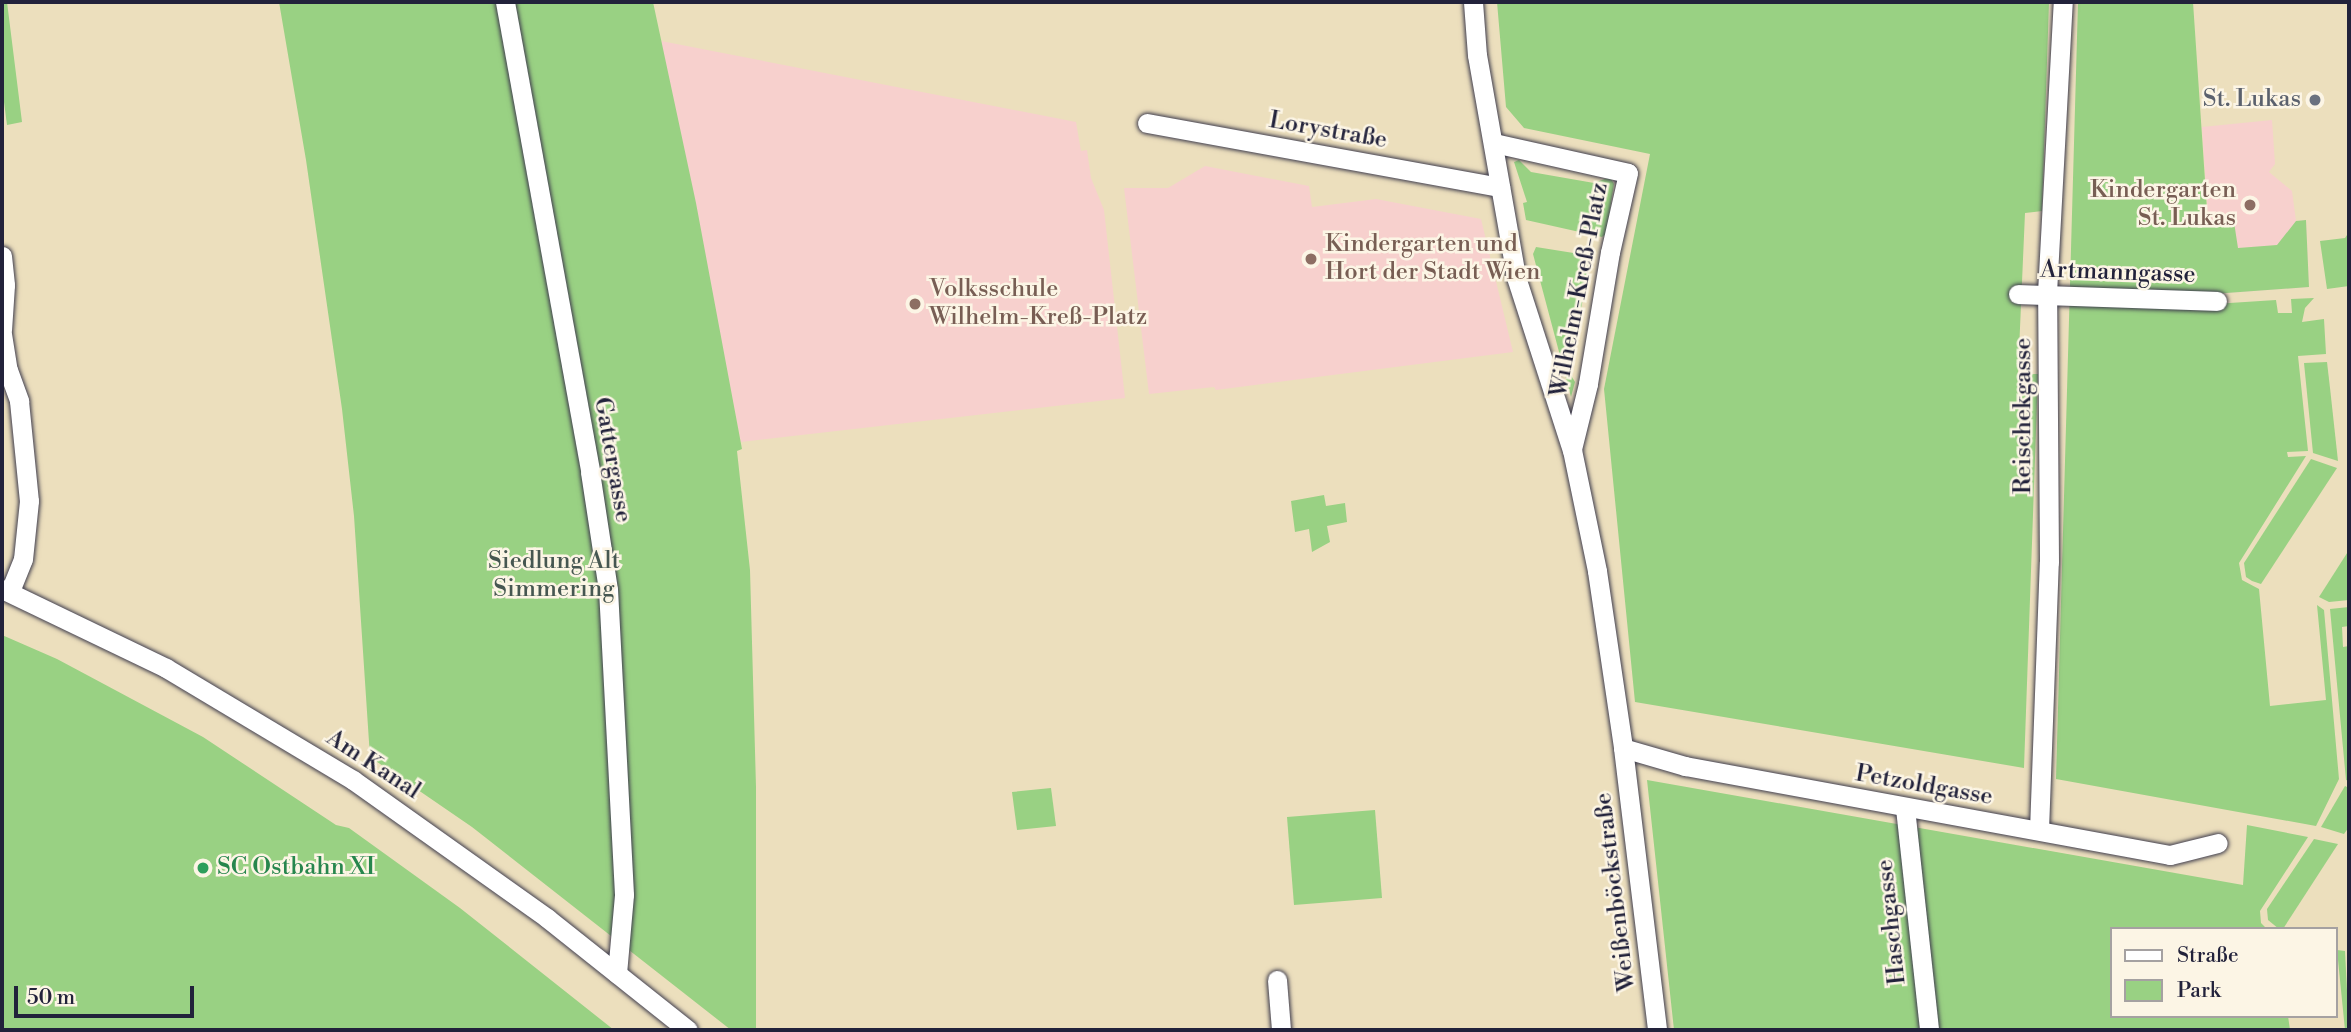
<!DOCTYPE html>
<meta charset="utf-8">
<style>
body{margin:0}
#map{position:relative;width:2351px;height:1032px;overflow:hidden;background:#ecdfbd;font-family:"Libre Bodoni",serif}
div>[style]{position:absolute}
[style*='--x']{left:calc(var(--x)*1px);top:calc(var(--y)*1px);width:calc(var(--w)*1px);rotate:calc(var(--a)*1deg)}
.built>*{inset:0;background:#f7d0cd}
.green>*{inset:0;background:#99d183}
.roads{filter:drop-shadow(0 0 2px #403e4e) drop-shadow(0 0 2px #403e4e)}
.minor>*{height:19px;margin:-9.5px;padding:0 9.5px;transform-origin:9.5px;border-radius:9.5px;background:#fff}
.dots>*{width:19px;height:19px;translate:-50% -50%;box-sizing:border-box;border:4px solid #fcf5e5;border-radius:50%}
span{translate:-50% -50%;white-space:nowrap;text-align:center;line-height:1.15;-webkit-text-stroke:5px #fcf5e5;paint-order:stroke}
.worship-label{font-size:24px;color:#5b616d}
.right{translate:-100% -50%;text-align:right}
.street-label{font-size:24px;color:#22223b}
.education-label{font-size:24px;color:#785e54}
.left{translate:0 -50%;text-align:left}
.park-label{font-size:24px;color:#465751}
.leisure-label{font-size:24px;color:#27864d}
.frame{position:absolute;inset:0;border:4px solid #22223b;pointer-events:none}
.legend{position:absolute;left:2110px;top:927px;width:228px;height:91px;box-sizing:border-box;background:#fcf5e5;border:2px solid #a5a1a1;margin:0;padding:9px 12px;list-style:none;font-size:21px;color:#22223b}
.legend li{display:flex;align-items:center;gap:14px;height:35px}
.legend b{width:35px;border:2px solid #a5a1a1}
.scale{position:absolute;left:14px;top:986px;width:180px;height:32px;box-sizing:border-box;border:4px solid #22223b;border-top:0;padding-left:9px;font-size:21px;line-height:24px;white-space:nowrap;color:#22223b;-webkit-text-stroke:5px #fcf5e5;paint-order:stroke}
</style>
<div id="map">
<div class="built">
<i style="clip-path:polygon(661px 41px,1076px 122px,1081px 151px,1087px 150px,1091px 178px,1104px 210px,1125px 398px,741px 442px)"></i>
<i style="clip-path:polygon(2272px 120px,2275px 164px,2269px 172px,2292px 191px,2296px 221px,2306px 220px,2309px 287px,2213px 294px,2202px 127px)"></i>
<i style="clip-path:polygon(1205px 166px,1309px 186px,1312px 207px,1376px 199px,1481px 219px,1513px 352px,1216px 390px,1214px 387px,1149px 394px,1124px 188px,1168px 188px)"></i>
</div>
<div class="green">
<i style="clip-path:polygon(2px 2px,7px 2px,22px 122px,7px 125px,2px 87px)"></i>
<i style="clip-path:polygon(279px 2px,653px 2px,696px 203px,742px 449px,737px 451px,750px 570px,756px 787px,756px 1030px,731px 1030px,472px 827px,370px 757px,354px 516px,342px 409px,306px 160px)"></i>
<i style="clip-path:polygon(1497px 2px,2049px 2px,2042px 211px,2025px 213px,2018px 374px,2038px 374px,2024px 768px,1635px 702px,1604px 389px,1650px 154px,1524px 128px,1506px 107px)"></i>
<i style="clip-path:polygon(2078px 2px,2193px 2px,2208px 225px,2234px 222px,2238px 248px,2277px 245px,2296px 221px,2306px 220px,2309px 287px,2213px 294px,2214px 304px,2276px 300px,2278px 313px,2292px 313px,2291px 299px,2314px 298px,2305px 308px,2302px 322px,2324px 319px,2326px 354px,2298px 356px,2308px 451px,2287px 452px,2288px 457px,2306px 456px,2239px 563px,2242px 580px,2259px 589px,2270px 706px,2326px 700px,2317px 605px,2324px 610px,2339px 779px,2316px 826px,2056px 779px)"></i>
<i style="clip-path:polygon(1519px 160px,1531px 172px,1594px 183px,1610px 177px,1614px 184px,1606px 234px,1602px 237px,1526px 220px,1523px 203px,1527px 202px,1514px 162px)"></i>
<i style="clip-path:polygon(2349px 232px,2349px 286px,2327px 289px,2320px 241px,2345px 238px)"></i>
<i style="clip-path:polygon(1536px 247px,1586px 255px,1590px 262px,1569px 372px,1575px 382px,1571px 397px,1533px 254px)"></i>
<i style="clip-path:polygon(2327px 362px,2330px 388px,2338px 461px,2313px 453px,2304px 363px)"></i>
<i style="clip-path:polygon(2311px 459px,2337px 468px,2261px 584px,2252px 581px,2246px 577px,2244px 563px)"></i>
<i style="clip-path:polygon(1324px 495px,1326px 506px,1345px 503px,1347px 522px,1327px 526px,1330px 542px,1312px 552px,1309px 529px,1295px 532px,1291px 501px)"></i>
<i style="clip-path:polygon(2349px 550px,2349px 600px,2329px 602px,2319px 597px)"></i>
<i style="clip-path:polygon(2349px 607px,2349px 626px,2342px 627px,2343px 647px,2349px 646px,2349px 781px,2346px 780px,2330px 609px)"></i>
<i style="clip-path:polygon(2px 635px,57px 659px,203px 737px,336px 825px,349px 828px,460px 908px,614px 1030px,2px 1030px)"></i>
<i style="clip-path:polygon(1647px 780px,2243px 885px,2247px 825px,2308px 837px,2260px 911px,2261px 923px,2267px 929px,2111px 929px,2111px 1016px,2288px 1016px,2290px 1030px,1674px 1030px)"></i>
<i style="clip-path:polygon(2345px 786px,2349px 788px,2349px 827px,2344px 834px,2321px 827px)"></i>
<i style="clip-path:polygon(1051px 788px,1056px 826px,1017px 830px,1012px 792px)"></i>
<i style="clip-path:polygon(1375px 810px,1382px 898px,1294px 905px,1287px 817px)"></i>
<i style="clip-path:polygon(2314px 839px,2338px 844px,2283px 929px,2279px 929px,2268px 920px,2267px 909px)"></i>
<i style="clip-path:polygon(2337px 950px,2345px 951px,2349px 1030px,2345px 1030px)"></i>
</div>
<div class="roads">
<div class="minor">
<i style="--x:505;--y:2;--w:478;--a:79.7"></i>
<i style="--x:590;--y:472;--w:118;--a:81.3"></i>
<i style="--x:608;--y:589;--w:306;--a:87"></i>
<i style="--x:624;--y:895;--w:79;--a:95.1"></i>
<i style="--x:1473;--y:2;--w:53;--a:85.7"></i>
<i style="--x:1477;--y:55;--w:225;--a:80"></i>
<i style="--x:1516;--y:277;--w:182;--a:72.1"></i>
<i style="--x:1572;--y:450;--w:124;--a:78.3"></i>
<i style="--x:1597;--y:571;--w:179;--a:81.6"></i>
<i style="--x:1623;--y:748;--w:284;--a:83.1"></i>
<i style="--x:1147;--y:123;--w:359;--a:10.3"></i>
<i style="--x:1494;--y:143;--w:137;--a:12.6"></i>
<i style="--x:1628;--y:173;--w:81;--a:102.8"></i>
<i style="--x:1610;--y:252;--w:134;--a:99.5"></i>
<i style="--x:1588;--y:384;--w:67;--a:103.8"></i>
<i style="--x:2;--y:256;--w:29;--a:84"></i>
<i style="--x:5;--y:285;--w:45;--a:93.8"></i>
<i style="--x:2018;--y:294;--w:199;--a:2"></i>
<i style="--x:2;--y:334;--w:36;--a:81"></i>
<i style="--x:8;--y:370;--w:33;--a:70"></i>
<i style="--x:19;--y:401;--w:100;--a:84.3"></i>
<i style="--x:29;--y:501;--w:58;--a:95.9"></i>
<i style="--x:23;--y:559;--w:35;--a:112"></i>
<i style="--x:2;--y:589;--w:182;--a:25.7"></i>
<i style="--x:166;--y:668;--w:218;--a:30.9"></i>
<i style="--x:353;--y:780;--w:238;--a:35.4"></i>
<i style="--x:547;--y:918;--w:180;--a:38.5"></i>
<i style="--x:1623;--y:748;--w:65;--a:16.2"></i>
<i style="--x:1685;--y:766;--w:493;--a:10.4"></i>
<i style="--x:2170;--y:855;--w:49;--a:-14"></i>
<i style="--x:1905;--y:808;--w:223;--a:83.8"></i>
<i style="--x:2039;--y:830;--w:268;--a:-87.9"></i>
<i style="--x:2049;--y:562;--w:269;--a:-90.4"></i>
<i style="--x:2047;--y:293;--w:291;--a:-86.9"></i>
<i style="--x:1277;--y:980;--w:50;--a:85.4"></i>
</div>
</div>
<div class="dots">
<i style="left:2315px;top:100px;background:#6b7280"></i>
<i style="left:2250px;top:205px;background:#8d6e63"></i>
<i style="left:1311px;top:259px;background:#8d6e63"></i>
<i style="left:915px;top:304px;background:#8d6e63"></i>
<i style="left:203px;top:868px;background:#2e9e5b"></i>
</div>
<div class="worship-label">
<span class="right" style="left:2301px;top:100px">St. Lukas</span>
</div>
<div class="street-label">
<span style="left:1328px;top:131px;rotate:10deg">Lorystraße</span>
<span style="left:2118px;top:273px;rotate:2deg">Artmanngasse</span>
<span style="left:1580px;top:290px;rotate:-79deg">Wilhelm-Kreß-Platz</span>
<span style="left:2024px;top:416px;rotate:-90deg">Reischekgasse</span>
<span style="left:612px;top:460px;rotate:80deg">Gattergasse</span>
<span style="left:373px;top:765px;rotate:33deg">Am Kanal</span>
<span style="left:1924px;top:786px;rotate:10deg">Petzoldgasse</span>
<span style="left:1616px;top:892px;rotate:-97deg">Weißenböckstraße</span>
<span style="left:1892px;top:922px;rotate:-96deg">Haschgasse</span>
</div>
<div class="education-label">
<span class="right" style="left:2236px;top:205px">Kindergarten<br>St. Lukas</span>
<span class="left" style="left:1325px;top:259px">Kindergarten und<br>Hort der Stadt Wien</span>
<span class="left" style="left:929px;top:304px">Volksschule<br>Wilhelm-Kreß-Platz</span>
</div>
<div class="park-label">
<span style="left:554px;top:576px">Siedlung Alt<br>Simmering</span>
</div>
<div class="leisure-label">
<span class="left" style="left:217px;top:868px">SC Ostbahn XI</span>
</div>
<div class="frame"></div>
<ul class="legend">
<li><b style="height:9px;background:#fff"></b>Straße</li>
<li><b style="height:19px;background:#99d183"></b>Park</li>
</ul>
<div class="scale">50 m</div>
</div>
